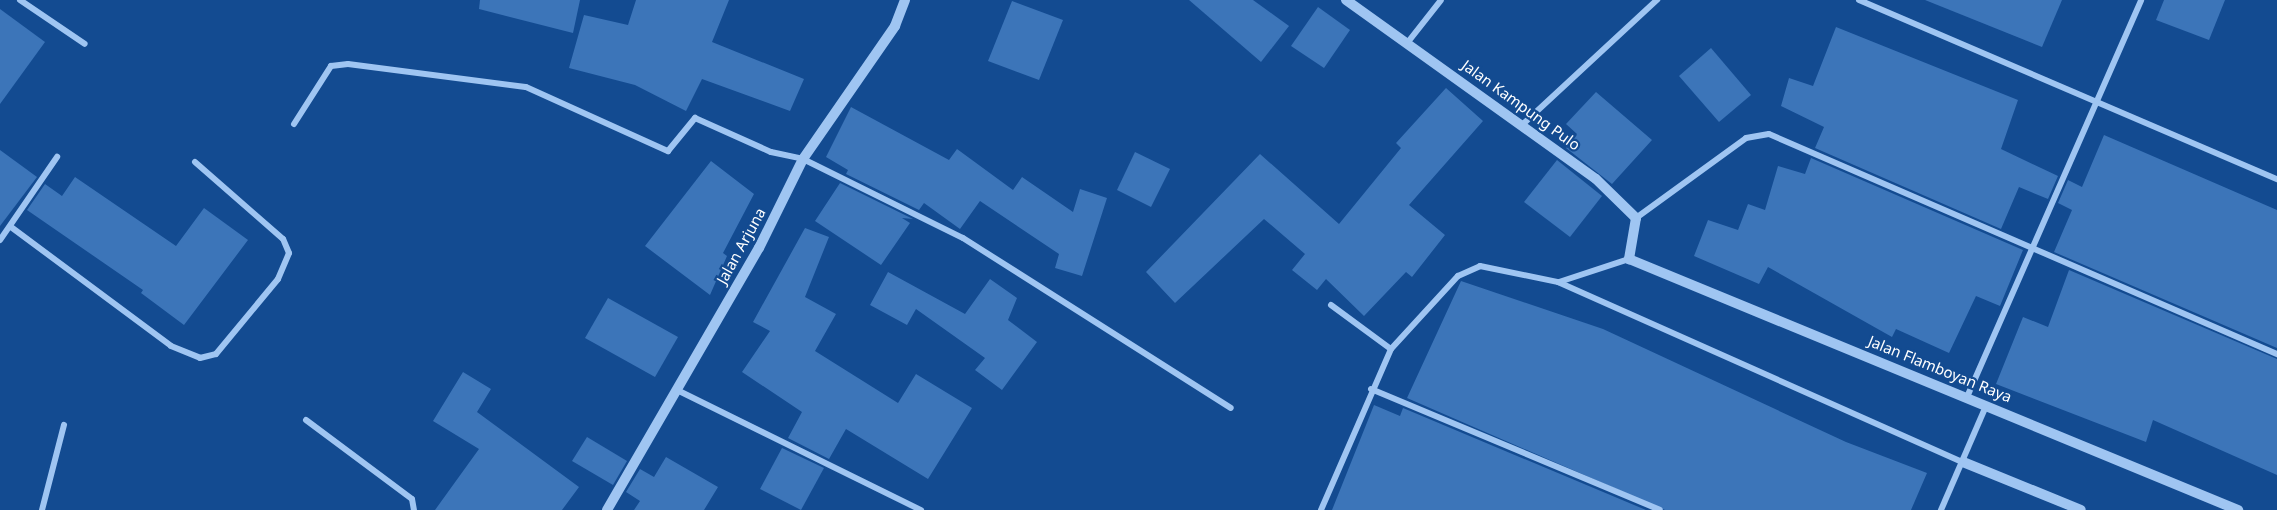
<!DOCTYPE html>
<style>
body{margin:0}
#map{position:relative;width:2277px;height:510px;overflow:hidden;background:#134b91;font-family:"Noto Sans",sans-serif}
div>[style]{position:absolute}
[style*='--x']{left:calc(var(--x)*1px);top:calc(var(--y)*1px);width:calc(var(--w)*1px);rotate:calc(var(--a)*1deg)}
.building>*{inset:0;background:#3c75b9}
.minor>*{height:6px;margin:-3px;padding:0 3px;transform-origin:3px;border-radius:3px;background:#9fc5f2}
.tertiary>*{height:10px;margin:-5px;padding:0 5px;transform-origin:5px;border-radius:5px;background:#9fc5f2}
span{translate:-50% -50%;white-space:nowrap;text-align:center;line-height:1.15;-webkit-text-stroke:4.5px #134b91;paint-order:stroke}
.street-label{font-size:15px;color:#fff}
</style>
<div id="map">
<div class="building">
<i style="clip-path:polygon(480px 0,580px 0,573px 33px,479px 9px)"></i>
<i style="clip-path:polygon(636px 0,729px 0,712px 42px,804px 79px,790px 111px,702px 79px,686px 111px,635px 85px,569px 68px,584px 15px,628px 25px)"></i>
<i style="clip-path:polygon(1189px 0,1253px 0,1289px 26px,1261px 62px)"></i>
<i style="clip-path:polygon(1925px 0,2062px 0,2042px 47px)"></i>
<i style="clip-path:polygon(2164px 0,2225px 0,2209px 40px,2156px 20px)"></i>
<i style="clip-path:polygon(1012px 1px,1063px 20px,1039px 80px,988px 61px)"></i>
<i style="clip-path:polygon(1318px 7px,1350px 30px,1324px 68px,1291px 46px)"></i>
<i style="clip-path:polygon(0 9px,45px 42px,0 104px)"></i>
<i style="clip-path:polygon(1836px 27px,2018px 100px,2001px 149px,2058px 176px,2048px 199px,2019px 187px,2001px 229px,1815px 148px,1824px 127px,1781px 106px,1789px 78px,1813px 86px)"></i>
<i style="clip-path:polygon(1711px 48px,1751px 95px,1719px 122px,1679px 76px)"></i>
<i style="clip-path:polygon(1446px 88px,1483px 121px,1409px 205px,1445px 235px,1412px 277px,1406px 272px,1364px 316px,1326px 279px,1317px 290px,1292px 270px,1305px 254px,1264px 219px,1175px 303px,1146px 272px,1260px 154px,1339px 224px,1401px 148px,1396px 143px)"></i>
<i style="clip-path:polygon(1596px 92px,1652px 140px,1612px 184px,1566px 148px,1577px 134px,1566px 124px)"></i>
<i style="clip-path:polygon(851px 107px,949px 160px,957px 149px,1013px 190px,1022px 177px,1073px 212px,1080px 189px,1107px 198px,1082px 276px,1055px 268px,1059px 254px,980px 201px,960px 229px,924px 203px,919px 210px,846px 174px,848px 170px,826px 157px)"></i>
<i style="clip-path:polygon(2104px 135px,2277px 210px,2277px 348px,2054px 252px,2072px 210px,2058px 203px,2068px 180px,2082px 187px)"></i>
<i style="clip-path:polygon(0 150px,37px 177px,0 226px)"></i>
<i style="clip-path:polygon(1135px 152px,1170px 169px,1151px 207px,1117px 190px)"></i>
<i style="clip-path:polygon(1811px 158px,2023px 250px,2000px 306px,1976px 296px,1949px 353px,1896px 329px,1892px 337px,1768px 267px,1759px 284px,1694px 256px,1708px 220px,1738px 230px,1748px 204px,1765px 210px,1778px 166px,1805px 174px)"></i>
<i style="clip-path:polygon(1557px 160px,1602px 196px,1570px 237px,1524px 202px)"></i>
<i style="clip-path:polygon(711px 161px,754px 194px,723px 253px,727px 256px,710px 295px,645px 246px)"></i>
<i style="clip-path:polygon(75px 177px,176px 246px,204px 208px,248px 240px,184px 325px,141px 293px,143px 290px,27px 210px,45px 184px,62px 196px)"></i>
<i style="clip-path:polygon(840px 183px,913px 219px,902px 218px,910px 223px,881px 265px,815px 221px)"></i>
<i style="clip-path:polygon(805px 228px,829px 237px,805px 297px,836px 314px,815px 351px,898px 403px,916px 374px,972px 408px,928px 479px,846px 429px,829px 459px,788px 438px,802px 412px,742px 372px,770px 331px,753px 322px)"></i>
<i style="clip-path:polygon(2069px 270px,2277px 359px,2277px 475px,2153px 420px,2146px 442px,1996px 384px,2023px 317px,2048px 327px)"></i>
<i style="clip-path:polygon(888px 272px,965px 314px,990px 279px,1017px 298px,1008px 320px,1037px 342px,1002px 390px,975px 370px,985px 358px,916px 309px,907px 325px,870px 305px)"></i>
<i style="clip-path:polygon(1461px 281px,1603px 329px,1846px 442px,1927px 473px,1911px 510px,1665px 510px,1407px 398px)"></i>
<i style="clip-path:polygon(608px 298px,678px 337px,655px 377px,585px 338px)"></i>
<i style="clip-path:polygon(463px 372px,491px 389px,477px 412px,579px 487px,562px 510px,435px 510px,479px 449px,433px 421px)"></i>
<i style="clip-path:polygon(1374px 405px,1400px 416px,1403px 408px,1646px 510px,1332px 510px)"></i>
<i style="clip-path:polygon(587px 437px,627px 461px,613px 485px,572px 461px)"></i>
<i style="clip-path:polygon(782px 448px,824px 468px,801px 510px,760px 489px)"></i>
<i style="clip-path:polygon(666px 457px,718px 487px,704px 510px,634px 510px,640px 501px,626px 492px,640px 469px,654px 477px)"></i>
</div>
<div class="minor">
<i style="--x:20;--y:0;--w:78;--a:34.1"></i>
<i style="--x:1859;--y:0;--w:455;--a:23.2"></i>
<i style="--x:1408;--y:42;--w:53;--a:-51.8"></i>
<i style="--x:294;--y:124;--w:69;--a:-57.5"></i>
<i style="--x:331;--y:66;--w:17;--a:-7"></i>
<i style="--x:348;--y:64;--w:179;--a:7.4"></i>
<i style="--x:526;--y:87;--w:156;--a:24.3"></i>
<i style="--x:668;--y:151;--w:43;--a:-50.7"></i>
<i style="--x:695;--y:118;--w:83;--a:24.1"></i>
<i style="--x:771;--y:152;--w:33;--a:12"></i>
<i style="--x:803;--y:159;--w:178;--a:26.3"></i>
<i style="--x:963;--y:238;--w:317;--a:32.4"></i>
<i style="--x:1523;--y:124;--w:183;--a:-42.8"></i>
<i style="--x:1636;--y:218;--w:136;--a:-36"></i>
<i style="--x:1746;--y:138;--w:23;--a:-10"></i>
<i style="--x:1769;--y:134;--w:554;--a:23.42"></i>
<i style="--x:11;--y:227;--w:199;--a:36.6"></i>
<i style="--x:171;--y:346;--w:31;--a:22"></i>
<i style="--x:200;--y:358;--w:16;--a:-14"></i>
<i style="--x:216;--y:354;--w:97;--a:-50.4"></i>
<i style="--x:278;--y:279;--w:28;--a:-67"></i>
<i style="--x:289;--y:253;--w:15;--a:-113"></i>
<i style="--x:283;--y:239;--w:117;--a:-138.8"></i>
<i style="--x:0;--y:240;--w:101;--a:-55.5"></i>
<i style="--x:1559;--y:282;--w:74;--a:-18.2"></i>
<i style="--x:1331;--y:305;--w:74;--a:36.3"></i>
<i style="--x:1371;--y:389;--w:313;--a:22.7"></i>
<i style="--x:677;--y:390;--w:272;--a:26.2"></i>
<i style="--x:1967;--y:397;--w:433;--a:-66.3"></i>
<i style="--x:306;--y:420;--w:132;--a:36.7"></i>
<i style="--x:412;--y:499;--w:11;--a:80"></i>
<i style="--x:42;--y:510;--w:88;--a:-75.5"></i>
<i style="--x:1321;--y:510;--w:176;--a:-66.5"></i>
<i style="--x:1391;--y:349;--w:99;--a:-47.5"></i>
<i style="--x:1458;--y:276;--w:24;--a:-24"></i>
<i style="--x:1480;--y:266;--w:80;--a:11.6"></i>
<i style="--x:1558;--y:282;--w:443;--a:24"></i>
<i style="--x:1941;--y:510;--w:113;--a:-66.6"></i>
</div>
<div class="tertiary">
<i style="--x:1346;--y:0;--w:307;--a:35.6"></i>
<i style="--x:1596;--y:179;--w:56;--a:44.3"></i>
<i style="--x:1636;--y:218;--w:42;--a:99.7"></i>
<i style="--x:1629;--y:259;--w:659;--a:22.4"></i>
<i style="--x:1963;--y:462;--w:127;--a:22.1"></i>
<i style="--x:607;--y:510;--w:303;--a:-59.9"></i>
<i style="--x:759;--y:248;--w:99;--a:-63.7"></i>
<i style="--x:803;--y:159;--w:162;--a:-55.3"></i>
<i style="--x:895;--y:26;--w:28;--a:-69"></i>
</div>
<div class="street-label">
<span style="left:1521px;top:105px;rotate:36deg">Jalan Kampung Pulo</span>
<span style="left:741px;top:246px;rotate:-61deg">Jalan Arjuna</span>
<span style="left:1940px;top:369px;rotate:22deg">Jalan Flamboyan Raya</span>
</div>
</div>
